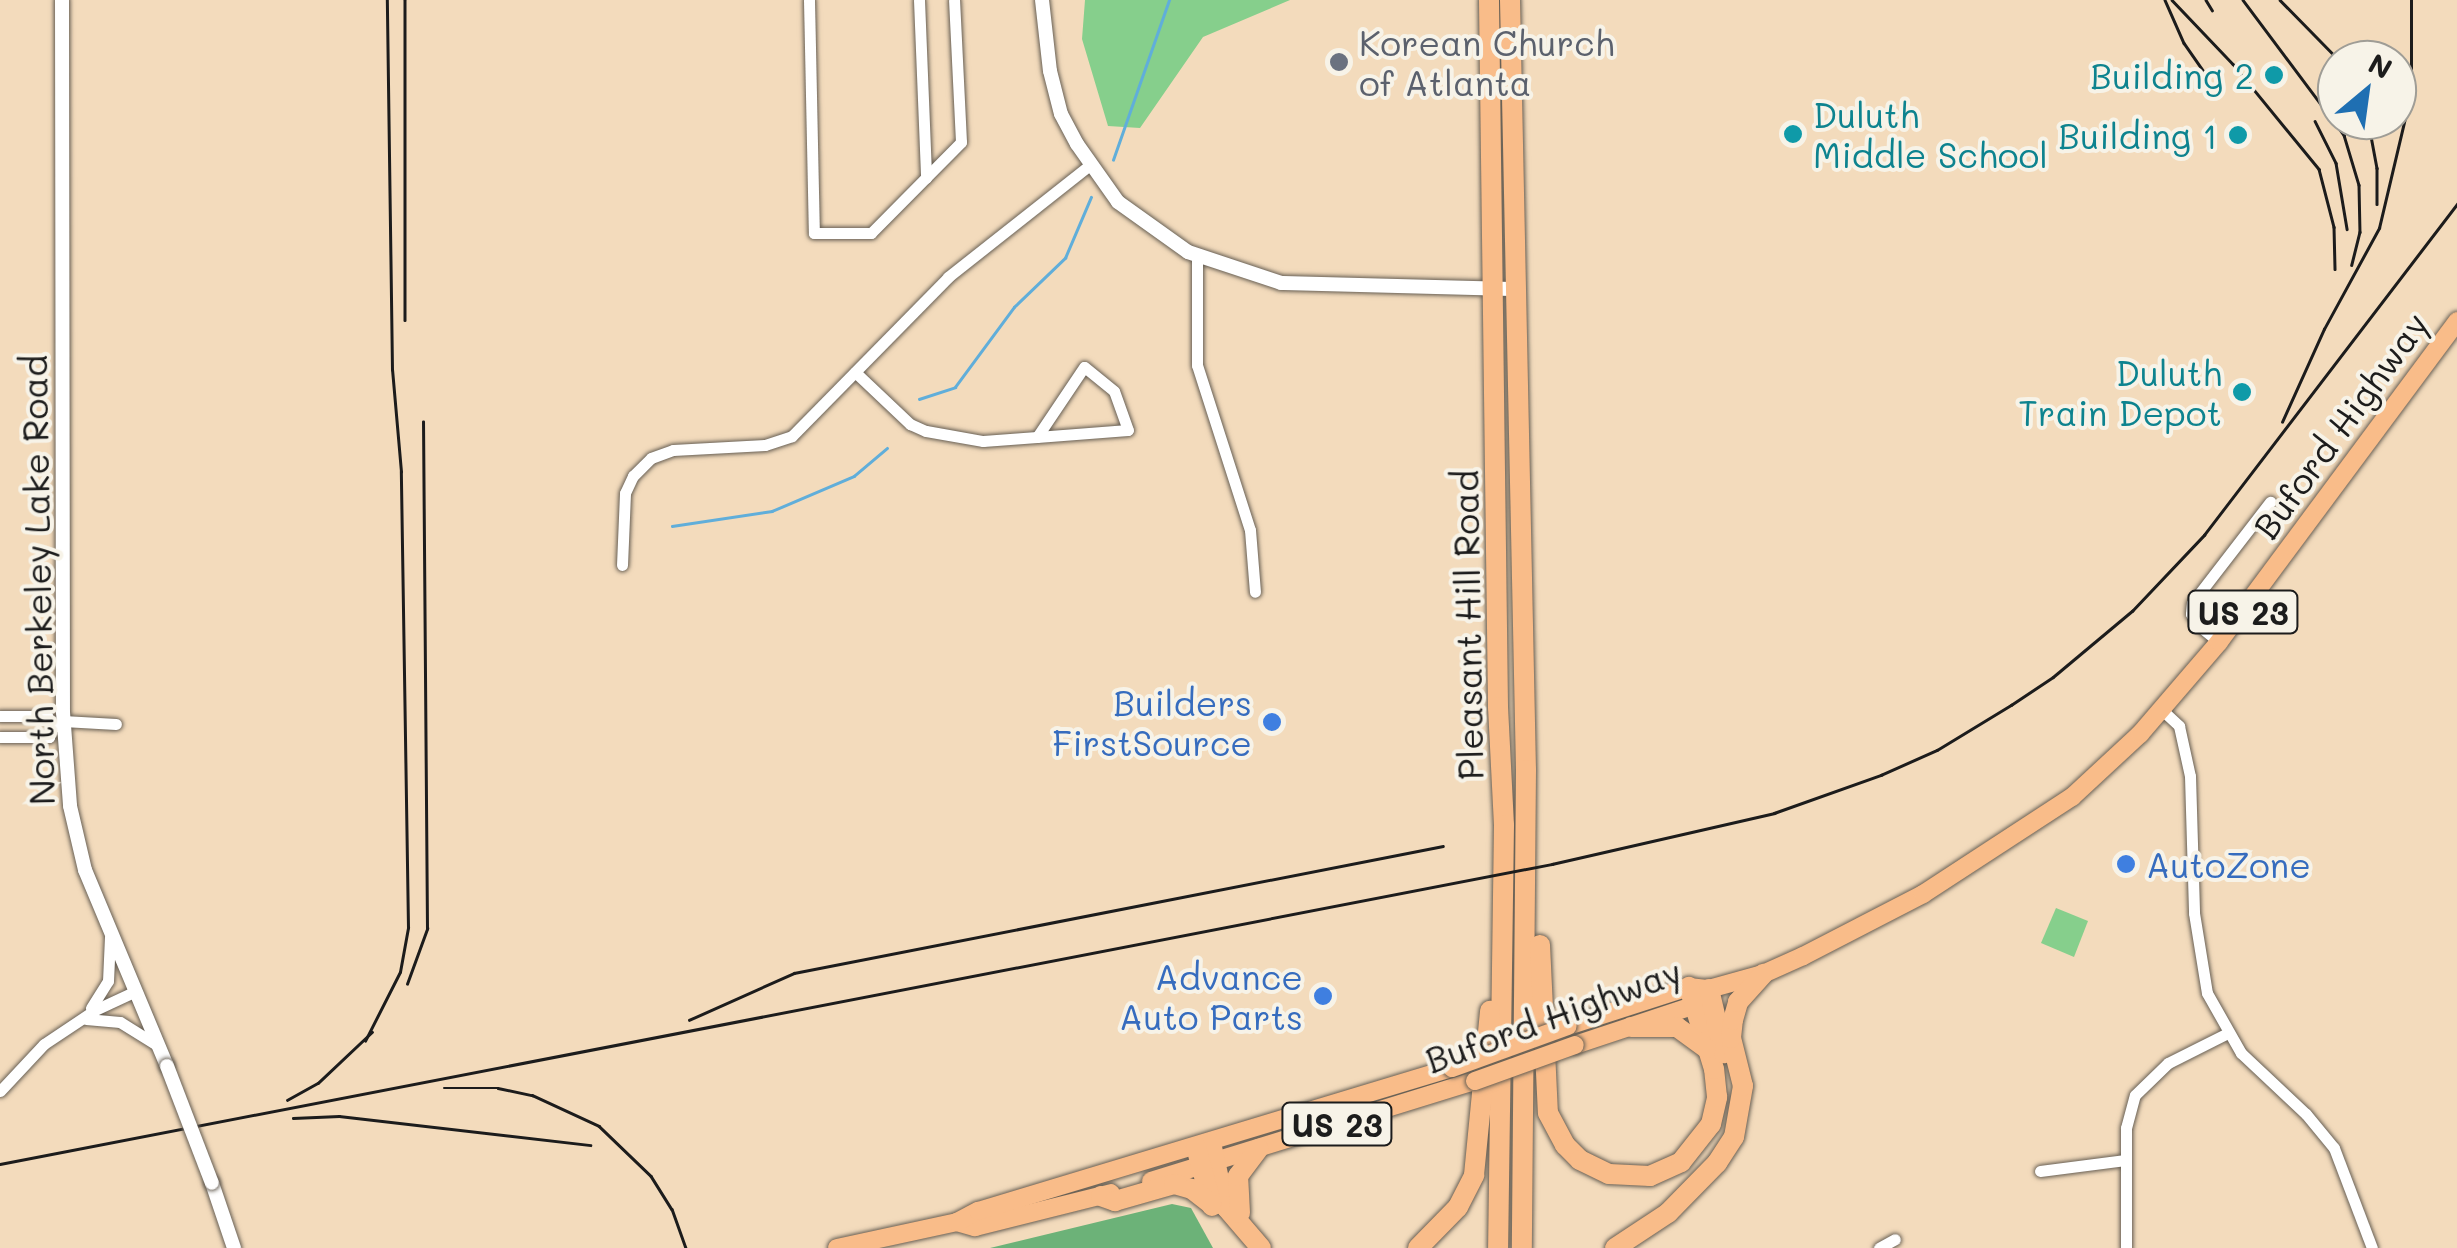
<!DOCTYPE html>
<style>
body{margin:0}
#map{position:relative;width:2457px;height:1248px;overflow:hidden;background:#f3dbbc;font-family:Mali,sans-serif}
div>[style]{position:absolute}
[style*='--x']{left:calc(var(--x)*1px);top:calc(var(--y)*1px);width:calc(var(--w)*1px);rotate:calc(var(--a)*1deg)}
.green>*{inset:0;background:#86cf8c}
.forest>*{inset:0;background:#6cb278}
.stream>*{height:2.5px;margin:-1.25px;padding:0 1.25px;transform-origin:1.25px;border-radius:1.25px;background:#60aeda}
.roads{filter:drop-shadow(0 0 2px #675f54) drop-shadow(0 0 2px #675f54)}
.minor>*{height:11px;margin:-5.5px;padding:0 5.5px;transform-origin:5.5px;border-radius:5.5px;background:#fff}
.tertiary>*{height:14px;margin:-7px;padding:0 7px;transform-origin:7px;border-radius:7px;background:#fff}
.primary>*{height:18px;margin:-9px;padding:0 9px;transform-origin:9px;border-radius:9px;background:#f9bc89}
.trunk>*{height:20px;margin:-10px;padding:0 10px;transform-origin:10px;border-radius:10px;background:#f9bc89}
.rail>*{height:2.5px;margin:-1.25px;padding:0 1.25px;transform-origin:1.25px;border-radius:1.25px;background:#1c1c1c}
.bridges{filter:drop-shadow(0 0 2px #675f54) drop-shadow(0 0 2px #675f54)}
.tertiary-bridge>*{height:14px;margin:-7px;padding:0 7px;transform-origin:7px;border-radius:7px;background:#fff}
.primary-bridge>*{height:18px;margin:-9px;padding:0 9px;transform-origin:9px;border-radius:9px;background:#f9bc89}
.dots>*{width:28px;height:28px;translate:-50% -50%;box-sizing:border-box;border:5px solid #f7f3e8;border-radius:50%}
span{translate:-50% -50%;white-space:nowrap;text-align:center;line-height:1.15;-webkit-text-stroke:8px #f7f3e8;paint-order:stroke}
.shield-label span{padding:2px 8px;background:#f7f3e8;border:2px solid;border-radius:8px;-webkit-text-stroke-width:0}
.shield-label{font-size:32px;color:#1c1c1c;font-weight:700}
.worship-label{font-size:35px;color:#5b616d}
.left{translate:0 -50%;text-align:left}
.culture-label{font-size:35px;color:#0d838f}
.right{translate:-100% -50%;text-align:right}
.street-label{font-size:35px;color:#1c1c1c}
.shop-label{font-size:35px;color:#366cbe}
.north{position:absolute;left:2317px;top:40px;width:100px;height:100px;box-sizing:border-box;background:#f7f3e8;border:2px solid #9f9d96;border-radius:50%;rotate:29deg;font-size:28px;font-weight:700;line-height:40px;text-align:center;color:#1c1c1c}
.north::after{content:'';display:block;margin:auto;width:35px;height:45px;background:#1f6fb2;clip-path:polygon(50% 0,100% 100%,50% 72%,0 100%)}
</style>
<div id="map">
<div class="green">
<i style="clip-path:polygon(1085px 0,1290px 0,1203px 37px,1140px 128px,1108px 126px,1082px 39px)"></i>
<i style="clip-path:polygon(2056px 908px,2088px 921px,2074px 957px,2041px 943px)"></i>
</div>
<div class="forest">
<i style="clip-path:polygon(1172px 1204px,1191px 1208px,1213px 1248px,990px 1248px)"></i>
</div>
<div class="stream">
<i style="--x:1113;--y:160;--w:170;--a:-70.7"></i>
<i style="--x:919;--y:399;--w:38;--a:-18"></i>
<i style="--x:955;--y:387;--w:99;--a:-53.6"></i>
<i style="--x:1014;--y:307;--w:71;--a:-43.9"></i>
<i style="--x:1065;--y:258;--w:66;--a:-66.9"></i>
<i style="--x:672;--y:526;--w:101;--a:-8.5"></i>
<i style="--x:772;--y:511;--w:89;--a:-23.1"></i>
<i style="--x:854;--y:476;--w:43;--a:-40.3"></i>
</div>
<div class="roads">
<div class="minor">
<i style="--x:809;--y:0;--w:233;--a:88.8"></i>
<i style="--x:814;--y:233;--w:57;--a:0"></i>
<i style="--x:871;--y:233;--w:128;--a:-45.3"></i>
<i style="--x:961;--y:142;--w:142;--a:-92.8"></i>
<i style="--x:919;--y:0;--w:178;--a:87.7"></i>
<i style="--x:1197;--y:256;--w:109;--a:90"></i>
<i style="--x:1197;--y:365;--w:173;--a:72.2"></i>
<i style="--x:1250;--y:530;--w:62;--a:85.4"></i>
<i style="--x:855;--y:372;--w:76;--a:43.4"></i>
<i style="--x:910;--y:424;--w:17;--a:24"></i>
<i style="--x:926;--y:431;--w:58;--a:10"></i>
<i style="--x:983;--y:441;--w:54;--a:-4.2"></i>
<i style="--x:1037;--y:437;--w:91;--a:-4.4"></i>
<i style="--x:1128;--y:430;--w:41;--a:-109.7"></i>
<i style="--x:1114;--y:391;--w:38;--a:-141"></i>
<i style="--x:1084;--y:367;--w:84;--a:123.9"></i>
<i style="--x:622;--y:565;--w:72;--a:-87.6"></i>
<i style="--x:625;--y:493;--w:19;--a:-65"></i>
<i style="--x:633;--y:476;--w:25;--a:-45"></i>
<i style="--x:651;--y:458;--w:23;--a:-20"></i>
<i style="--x:673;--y:450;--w:92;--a:-3.1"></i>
<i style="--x:765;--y:445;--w:28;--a:-18"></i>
<i style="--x:792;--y:436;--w:223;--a:-45.5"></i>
<i style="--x:948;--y:277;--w:182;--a:-38.3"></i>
<i style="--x:2219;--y:642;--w:27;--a:-141"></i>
<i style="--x:2198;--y:625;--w:13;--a:-122"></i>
<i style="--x:2191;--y:614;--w:11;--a:-85"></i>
<i style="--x:2192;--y:603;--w:128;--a:-52.3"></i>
<i style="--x:2161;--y:709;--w:25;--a:43"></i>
<i style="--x:2179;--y:726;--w:51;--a:77.6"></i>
<i style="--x:2190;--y:776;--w:137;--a:88.3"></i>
<i style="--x:2194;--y:913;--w:81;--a:80.8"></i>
<i style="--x:2207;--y:993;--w:69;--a:60.5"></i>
<i style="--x:2241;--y:1053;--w:89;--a:43.2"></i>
<i style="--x:2306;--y:1114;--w:44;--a:50.5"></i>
<i style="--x:2334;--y:1148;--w:107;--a:69.2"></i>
<i style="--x:0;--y:716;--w:47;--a:0"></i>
<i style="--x:47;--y:716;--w:12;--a:59"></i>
<i style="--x:53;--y:726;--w:11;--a:0"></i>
<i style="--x:63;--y:721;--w:53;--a:3.2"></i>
<i style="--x:0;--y:737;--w:49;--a:0"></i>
<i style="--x:49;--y:737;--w:12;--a:-70"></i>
<i style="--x:91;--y:1008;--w:32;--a:-58"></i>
<i style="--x:108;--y:981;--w:44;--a:-87.4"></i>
<i style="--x:86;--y:1019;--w:34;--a:5"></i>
<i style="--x:120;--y:1022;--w:47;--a:32"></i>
<i style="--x:0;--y:1091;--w:64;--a:-46.9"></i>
<i style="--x:44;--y:1044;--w:61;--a:-33.7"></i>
<i style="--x:95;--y:1010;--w:45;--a:-24.9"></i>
<i style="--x:2040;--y:1171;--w:86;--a:-7.4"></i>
<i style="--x:1879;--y:1248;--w:18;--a:-29"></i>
<i style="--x:2126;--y:1248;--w:120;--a:-90"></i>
<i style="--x:2126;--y:1128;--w:34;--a:-75"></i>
<i style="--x:2135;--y:1095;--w:46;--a:-44.1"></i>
<i style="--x:2168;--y:1063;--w:65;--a:-26.6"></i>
</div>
<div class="tertiary">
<i style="--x:62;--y:0;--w:712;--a:89.92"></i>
<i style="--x:63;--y:712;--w:94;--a:85.7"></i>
<i style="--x:70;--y:806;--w:66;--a:76.8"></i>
<i style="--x:85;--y:870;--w:212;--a:67.3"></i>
<i style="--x:1042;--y:0;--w:71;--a:83.6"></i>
<i style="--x:1050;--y:71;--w:44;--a:75.7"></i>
<i style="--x:1061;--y:114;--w:34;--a:62"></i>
<i style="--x:1077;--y:144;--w:71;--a:54.7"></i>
<i style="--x:1118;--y:202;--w:86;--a:35.5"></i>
<i style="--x:1188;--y:252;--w:98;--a:18.4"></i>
<i style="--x:1281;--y:283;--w:233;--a:1.5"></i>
<i style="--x:212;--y:1183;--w:69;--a:71.3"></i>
</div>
<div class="primary">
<i style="--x:1568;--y:1026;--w:127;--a:-17.9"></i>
<i style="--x:1689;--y:987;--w:20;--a:6"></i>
<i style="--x:1709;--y:989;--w:56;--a:-15.5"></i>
<i style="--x:1763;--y:974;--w:44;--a:-24.2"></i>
<i style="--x:1803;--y:956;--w:135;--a:-27.3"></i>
<i style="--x:1923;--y:894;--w:178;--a:-33.1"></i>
<i style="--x:2072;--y:797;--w:93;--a:-42.8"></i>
<i style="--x:2140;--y:734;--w:121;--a:-49.3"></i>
<i style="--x:2219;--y:642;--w:400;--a:-53.4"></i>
<i style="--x:1575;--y:1045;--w:126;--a:-18.4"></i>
<i style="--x:1695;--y:1005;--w:11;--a:-49"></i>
<i style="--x:1151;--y:1181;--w:339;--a:-17.2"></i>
<i style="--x:957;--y:1222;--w:19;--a:16"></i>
<i style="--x:975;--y:1227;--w:140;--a:-14"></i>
<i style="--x:837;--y:1248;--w:123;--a:-12.2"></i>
<i style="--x:957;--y:1222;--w:24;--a:-28"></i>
<i style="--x:978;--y:1211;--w:495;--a:-16.8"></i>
</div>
<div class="trunk">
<i style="--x:1489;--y:0;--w:707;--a:89.27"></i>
<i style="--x:1498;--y:707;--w:118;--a:87.1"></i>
<i style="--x:1504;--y:825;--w:423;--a:90.8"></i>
<i style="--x:1510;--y:0;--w:770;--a:88.81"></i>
<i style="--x:1526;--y:770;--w:478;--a:90.5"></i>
<i style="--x:1540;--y:945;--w:168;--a:87.3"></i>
<i style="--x:1548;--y:1113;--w:36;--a:62"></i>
<i style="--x:1565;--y:1145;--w:21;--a:45"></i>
<i style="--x:1580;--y:1160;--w:32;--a:26"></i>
<i style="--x:1609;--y:1174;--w:41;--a:2.8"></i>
<i style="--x:1650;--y:1176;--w:34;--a:-24"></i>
<i style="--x:1681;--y:1162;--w:48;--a:-51.7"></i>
<i style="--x:1711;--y:1124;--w:28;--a:-77"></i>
<i style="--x:1717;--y:1097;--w:28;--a:-96"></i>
<i style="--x:1714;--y:1069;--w:86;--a:-107"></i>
<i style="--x:1709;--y:989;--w:66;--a:76.8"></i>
<i style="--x:1631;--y:1027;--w:46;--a:0"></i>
<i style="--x:1677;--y:1027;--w:36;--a:36"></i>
<i style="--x:1211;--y:1143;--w:65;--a:77.5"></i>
<i style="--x:1225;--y:1206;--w:55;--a:49.4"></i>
<i style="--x:1196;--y:1147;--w:61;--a:74.8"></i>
<i style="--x:1101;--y:1196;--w:15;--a:20"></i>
<i style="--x:1115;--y:1201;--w:61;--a:-16.1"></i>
<i style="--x:1174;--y:1184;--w:19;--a:16"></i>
<i style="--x:1192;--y:1189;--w:24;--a:38"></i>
<i style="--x:1240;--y:1213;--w:37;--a:-93"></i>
<i style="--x:1238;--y:1176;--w:34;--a:-53"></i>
<i style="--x:1418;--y:1248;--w:57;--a:-45.7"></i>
<i style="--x:1458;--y:1207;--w:36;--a:-63"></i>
<i style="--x:1474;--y:1175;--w:165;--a:-84.4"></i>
<i style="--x:1615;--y:1248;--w:64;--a:-33.4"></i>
<i style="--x:1668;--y:1213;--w:70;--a:-45.6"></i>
<i style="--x:1717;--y:1163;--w:31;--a:-57"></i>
<i style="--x:1734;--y:1137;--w:52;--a:-80"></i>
<i style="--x:1743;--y:1086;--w:49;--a:-104"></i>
<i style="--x:1731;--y:1038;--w:18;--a:-84"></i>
<i style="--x:1733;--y:1020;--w:19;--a:-74"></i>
<i style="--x:1738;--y:1002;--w:38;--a:-48"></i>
</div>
</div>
<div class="rail">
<i style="--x:405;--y:0;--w:320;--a:90"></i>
<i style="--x:2165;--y:0;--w:47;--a:66.2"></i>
<i style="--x:2184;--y:43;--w:44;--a:55.2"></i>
<i style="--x:2172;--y:0;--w:88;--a:46.4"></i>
<i style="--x:2233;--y:64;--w:136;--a:50.7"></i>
<i style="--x:2319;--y:169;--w:60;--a:75.5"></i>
<i style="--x:2334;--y:227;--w:42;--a:88.6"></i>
<i style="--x:2206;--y:0;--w:12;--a:59"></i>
<i style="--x:2243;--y:0;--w:169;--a:53.2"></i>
<i style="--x:2344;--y:135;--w:52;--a:73.3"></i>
<i style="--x:2359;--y:185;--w:47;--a:88.8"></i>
<i style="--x:2360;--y:232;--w:34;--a:104"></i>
<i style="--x:2280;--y:0;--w:84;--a:45.5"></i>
<i style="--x:2368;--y:120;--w:49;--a:79.4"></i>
<i style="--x:2377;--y:168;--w:36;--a:90"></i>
<i style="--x:2315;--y:121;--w:47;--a:63.4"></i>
<i style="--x:2336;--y:163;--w:67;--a:80.5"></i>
<i style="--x:2282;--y:422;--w:102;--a:-65.7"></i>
<i style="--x:2324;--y:329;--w:115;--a:-61.4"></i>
<i style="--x:2379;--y:228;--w:139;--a:-76.7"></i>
<i style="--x:2411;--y:93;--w:93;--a:-90"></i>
<i style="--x:407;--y:984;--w:59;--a:-70"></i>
<i style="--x:427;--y:929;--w:507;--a:-90.45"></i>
<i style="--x:689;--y:1020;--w:115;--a:-24.1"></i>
<i style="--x:794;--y:973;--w:661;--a:-11.07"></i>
<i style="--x:365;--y:1041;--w:77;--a:-63.1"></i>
<i style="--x:400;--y:972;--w:45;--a:-79.7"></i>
<i style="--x:408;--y:928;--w:456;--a:-90.9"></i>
<i style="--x:401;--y:472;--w:102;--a:-95"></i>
<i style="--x:392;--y:370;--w:370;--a:-90.8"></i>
<i style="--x:444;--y:1088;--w:54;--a:0"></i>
<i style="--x:498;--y:1088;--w:35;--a:12"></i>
<i style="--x:532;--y:1095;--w:74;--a:24.8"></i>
<i style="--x:599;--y:1126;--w:72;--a:43.9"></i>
<i style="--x:651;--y:1176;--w:39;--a:58"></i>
<i style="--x:672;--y:1209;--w:41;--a:70.3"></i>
<i style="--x:287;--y:1100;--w:35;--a:-29"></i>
<i style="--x:318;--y:1083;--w:74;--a:-43.4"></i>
<i style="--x:293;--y:1118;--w:46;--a:-2.5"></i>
<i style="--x:339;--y:1116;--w:253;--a:6.6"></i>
<i style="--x:0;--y:1164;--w:1581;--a:-10.94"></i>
<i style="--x:1552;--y:864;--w:228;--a:-12.9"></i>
<i style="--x:1774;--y:813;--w:114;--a:-19.6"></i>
<i style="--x:1881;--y:775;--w:61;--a:-24.1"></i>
<i style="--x:1937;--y:750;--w:87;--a:-31.3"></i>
<i style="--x:2011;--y:705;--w:50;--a:-33.7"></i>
<i style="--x:2053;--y:677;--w:103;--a:-39.9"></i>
<i style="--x:2132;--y:611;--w:105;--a:-46.5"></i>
<i style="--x:2204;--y:535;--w:417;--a:-52.6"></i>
</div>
<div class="bridges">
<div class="tertiary-bridge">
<i style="--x:167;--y:1066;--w:125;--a:69"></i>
</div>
<div class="primary-bridge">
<i style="--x:1452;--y:1068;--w:123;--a:-19.9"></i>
<i style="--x:1475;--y:1081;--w:106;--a:-19.8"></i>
</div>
</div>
<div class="dots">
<i style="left:1339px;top:62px;background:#6b7280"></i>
<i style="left:2274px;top:75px;background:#0f9aa8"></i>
<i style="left:1793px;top:134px;background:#0f9aa8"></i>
<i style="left:2238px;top:135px;background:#0f9aa8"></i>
<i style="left:2242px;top:392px;background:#0f9aa8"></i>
<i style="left:1272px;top:722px;background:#3f7fe0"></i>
<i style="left:2126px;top:864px;background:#3f7fe0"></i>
<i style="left:1323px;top:996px;background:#3f7fe0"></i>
</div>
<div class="shield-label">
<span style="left:2243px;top:612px">US 23</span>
<span style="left:1337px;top:1124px">US 23</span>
</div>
<div class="worship-label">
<span class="left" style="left:1359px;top:62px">Korean Church<br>of Atlanta</span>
</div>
<div class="culture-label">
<span class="right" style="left:2254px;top:75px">Building 2</span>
<span class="left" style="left:1813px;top:134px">Duluth<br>Middle School</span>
<span class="right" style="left:2218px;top:135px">Building 1</span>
<span class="right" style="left:2222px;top:392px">Duluth<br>Train Depot</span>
</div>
<div class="street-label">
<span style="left:2340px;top:425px;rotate:-54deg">Buford Highway</span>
<span style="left:37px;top:580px;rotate:-91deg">North Berkeley Lake Road</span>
<span style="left:1467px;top:625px;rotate:-91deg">Pleasant Hill Road</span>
<span style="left:1553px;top:1015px;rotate:-20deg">Buford Highway</span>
</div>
<div class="shop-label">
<span class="right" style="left:1252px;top:722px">Builders<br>FirstSource</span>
<span class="left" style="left:2146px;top:864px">AutoZone</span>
<span class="right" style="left:1303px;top:996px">Advance<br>Auto Parts</span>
</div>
<div class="north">N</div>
</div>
